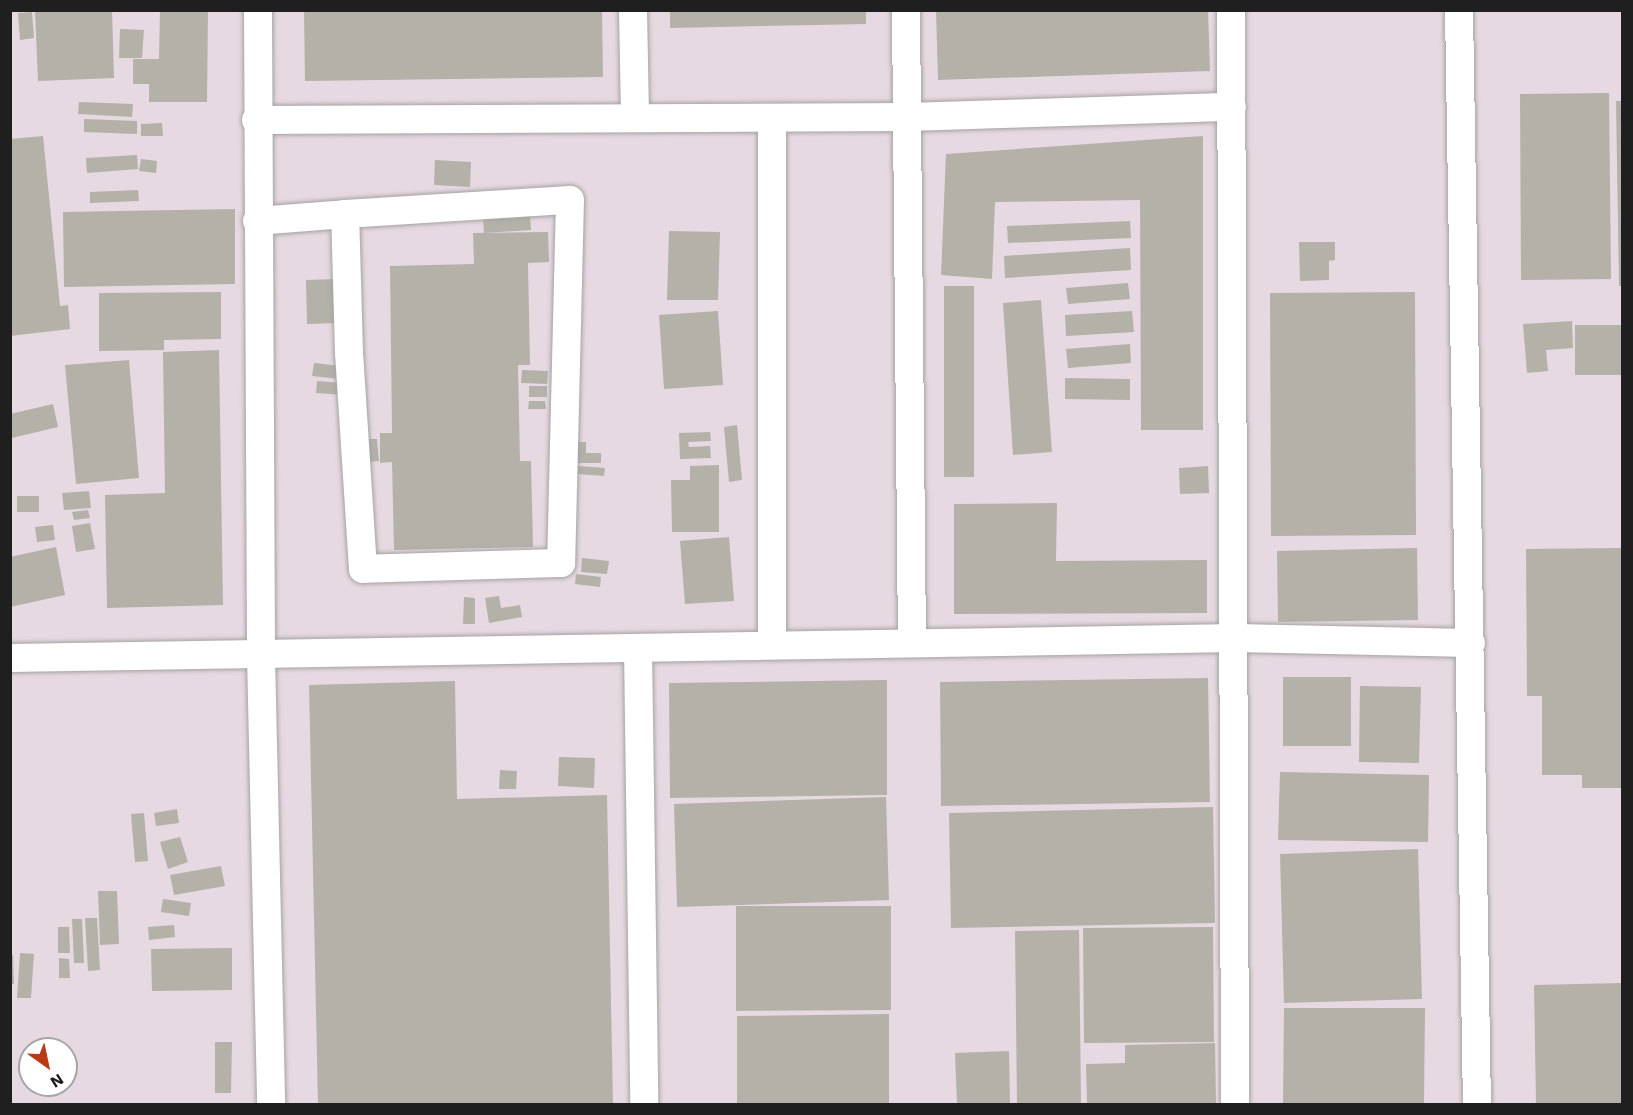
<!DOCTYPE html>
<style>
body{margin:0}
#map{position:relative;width:1633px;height:1115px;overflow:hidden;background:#efeee6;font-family:"Work Sans",sans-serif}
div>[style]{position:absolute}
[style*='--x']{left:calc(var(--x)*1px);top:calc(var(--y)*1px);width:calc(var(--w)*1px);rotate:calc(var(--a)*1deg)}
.industrial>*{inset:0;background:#e7d9e1}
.building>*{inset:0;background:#b4b1a9}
.roads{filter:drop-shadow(0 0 2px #a3a3a3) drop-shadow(0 0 2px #a3a3a3)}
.minor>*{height:28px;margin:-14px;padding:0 14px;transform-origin:14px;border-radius:14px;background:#fff}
span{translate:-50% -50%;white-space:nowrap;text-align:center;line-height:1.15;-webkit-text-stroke:4.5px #fff;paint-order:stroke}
.frame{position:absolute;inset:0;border:12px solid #1f1f1f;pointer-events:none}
.north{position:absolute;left:18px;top:1037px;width:60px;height:60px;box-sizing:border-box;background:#fff;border:2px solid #a5a5a5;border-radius:50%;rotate:147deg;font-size:16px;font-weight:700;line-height:24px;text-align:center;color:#1f1f1f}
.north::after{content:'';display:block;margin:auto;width:21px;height:27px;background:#bc3a13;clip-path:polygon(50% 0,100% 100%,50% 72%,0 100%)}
</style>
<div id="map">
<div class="industrial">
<i style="clip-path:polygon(evenodd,10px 11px,1622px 11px,1622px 1104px,11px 1104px,10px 11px,30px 1049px,66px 1049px,66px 1085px,30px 1085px,30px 1049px)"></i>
</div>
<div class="building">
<i style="clip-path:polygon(35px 10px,112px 10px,114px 78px,38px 81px)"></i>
<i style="clip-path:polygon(160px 10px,208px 10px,207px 102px,149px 102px,149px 84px,133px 84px,133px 59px,159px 59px)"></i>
<i style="clip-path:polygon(304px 10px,602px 10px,603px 77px,305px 81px)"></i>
<i style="clip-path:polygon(670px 10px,866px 10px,866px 24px,670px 28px)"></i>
<i style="clip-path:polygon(936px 10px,1208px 10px,1210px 71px,938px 80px)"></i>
<i style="clip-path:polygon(32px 12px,34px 38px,20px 40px,18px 13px)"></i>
<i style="clip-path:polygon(120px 29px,144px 30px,142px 58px,119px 58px)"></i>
<i style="clip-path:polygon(1609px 93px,1611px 279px,1521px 280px,1520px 94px)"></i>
<i style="clip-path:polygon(1616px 101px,1622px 101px,1622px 286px,1619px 286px)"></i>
<i style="clip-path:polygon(79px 102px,133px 104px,132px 117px,78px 114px)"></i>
<i style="clip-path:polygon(84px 119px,137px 121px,137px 134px,84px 132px)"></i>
<i style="clip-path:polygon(162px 123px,163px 136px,141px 136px,141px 124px)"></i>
<i style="clip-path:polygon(43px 136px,60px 306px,68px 305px,70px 329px,10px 336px,10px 139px)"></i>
<i style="clip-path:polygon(1203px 136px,1203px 430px,1141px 430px,1140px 200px,995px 202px,992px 279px,941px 275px,946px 154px)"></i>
<i style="clip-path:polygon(137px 155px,138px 169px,87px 173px,86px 158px)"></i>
<i style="clip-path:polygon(141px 159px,157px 161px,156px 173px,139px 171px)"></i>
<i style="clip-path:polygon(435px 160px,471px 162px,470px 187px,434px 185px)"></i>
<i style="clip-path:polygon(138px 190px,139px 201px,90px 203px,90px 192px)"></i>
<i style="clip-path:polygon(235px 209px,235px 284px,64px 287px,63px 212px)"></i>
<i style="clip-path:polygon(530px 215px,531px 230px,484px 233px,483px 218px)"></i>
<i style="clip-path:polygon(1130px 221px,1131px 238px,1008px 243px,1007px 226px)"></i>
<i style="clip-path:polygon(669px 231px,720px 232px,718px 300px,667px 300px)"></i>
<i style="clip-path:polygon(548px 232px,549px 262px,528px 263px,530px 365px,518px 365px,520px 461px,531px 461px,533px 547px,394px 550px,392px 462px,380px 463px,380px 433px,392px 433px,390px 266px,474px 264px,473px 233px)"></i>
<i style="clip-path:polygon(1299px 242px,1335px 242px,1335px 260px,1329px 261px,1329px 280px,1300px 281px)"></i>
<i style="clip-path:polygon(1130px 248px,1131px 270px,1005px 278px,1004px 256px)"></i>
<i style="clip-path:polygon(336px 279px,336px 323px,307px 324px,306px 280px)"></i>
<i style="clip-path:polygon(1128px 283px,1130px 299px,1068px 304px,1066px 288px)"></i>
<i style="clip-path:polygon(944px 286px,974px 286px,974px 477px,944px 477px)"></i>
<i style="clip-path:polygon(221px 292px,221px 339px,164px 340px,164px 350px,99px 351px,99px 293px)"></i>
<i style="clip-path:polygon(1415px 292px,1416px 535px,1271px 536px,1270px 293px)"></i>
<i style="clip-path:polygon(1041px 300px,1052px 452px,1013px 455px,1003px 303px)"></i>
<i style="clip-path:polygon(718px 311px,723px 385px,664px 389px,659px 315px)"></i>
<i style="clip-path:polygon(1132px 311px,1134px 332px,1066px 336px,1065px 315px)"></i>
<i style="clip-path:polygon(1572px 321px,1573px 348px,1546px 350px,1548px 371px,1527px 373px,1523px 324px)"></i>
<i style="clip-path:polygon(1575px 325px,1622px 325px,1622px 375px,1575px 375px)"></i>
<i style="clip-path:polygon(1130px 344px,1131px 363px,1068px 368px,1066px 349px)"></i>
<i style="clip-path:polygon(219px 350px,223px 605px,107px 608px,105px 495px,165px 493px,163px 352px)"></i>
<i style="clip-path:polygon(129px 360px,139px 478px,76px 484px,65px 365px)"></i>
<i style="clip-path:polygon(314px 363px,341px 366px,339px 379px,312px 376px)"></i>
<i style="clip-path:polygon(522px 370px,548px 371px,547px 384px,521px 383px)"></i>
<i style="clip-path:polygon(1065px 378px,1130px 379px,1130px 400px,1065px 399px)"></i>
<i style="clip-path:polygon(317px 381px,344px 383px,343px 395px,316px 393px)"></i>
<i style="clip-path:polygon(529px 386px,547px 386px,547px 397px,529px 397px)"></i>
<i style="clip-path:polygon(529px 401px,545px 401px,546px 409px,528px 409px)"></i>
<i style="clip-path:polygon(53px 404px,58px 427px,12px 438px,10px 414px)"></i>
<i style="clip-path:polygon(737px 425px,742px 480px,729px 482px,724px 427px)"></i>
<i style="clip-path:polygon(710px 432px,711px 441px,688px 442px,689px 447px,710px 446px,711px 458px,680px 459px,679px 433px)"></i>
<i style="clip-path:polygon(368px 439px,377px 439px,379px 461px,369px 462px)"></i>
<i style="clip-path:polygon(573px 442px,586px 442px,586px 453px,601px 453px,601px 463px,573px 463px)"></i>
<i style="clip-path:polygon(719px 465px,719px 532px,672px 532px,671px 480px,690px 480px,690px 466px)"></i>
<i style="clip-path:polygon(578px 466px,605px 468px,604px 476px,577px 474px)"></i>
<i style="clip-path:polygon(1208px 466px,1209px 493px,1180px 494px,1179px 468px)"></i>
<i style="clip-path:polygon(89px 491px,91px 508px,64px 510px,62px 493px)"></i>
<i style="clip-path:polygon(17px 496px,39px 496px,39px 512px,17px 512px)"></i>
<i style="clip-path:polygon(1057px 503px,1056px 561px,1207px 560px,1207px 613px,954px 614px,954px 504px)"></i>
<i style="clip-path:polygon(88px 510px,90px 518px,74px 520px,72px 512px)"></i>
<i style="clip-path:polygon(90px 523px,95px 549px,76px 552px,72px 526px)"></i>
<i style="clip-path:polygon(53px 525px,55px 540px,37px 542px,35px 527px)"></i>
<i style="clip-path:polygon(729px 537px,734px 601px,685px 604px,680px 541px)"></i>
<i style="clip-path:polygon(56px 547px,65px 595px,10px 607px,10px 557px)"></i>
<i style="clip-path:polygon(1417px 548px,1418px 620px,1278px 622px,1277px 551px)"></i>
<i style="clip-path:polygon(1622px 548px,1622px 788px,1582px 788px,1582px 775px,1542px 775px,1542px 696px,1527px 696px,1526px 549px)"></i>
<i style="clip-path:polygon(582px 558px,609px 561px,607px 574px,581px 572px)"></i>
<i style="clip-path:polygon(576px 574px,601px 577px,600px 587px,575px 584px)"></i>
<i style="clip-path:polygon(499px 596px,501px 608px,520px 605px,522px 617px,489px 623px,485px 598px)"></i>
<i style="clip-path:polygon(464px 597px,475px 598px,475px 624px,463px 624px)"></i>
<i style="clip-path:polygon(1283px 677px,1351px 677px,1351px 746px,1283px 746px)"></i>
<i style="clip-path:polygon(1208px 678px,1210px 802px,941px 806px,940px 682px)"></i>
<i style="clip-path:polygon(887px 680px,887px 795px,670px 798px,669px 683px)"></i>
<i style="clip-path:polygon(455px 681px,457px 799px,607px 795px,613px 1104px,318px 1104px,309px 685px)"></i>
<i style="clip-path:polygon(1360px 686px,1421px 687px,1419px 763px,1359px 762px)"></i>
<i style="clip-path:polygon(559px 757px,595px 758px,594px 788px,558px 786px)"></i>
<i style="clip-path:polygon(500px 770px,517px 771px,516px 789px,499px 789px)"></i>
<i style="clip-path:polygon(1280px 772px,1429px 775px,1428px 842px,1278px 840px)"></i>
<i style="clip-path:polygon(886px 797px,889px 900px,677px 907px,674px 804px)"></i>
<i style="clip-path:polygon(1213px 807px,1215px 923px,951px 928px,949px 813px)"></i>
<i style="clip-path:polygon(177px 809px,179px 823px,156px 826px,154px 813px)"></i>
<i style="clip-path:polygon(144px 813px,148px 861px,135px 862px,131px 814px)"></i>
<i style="clip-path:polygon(180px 837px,188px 862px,168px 869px,160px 842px)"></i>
<i style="clip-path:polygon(1418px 849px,1422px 999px,1284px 1003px,1280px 854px)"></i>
<i style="clip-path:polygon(221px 866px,225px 886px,174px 895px,170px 875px)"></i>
<i style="clip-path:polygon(98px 891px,117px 891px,119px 944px,100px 945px)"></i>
<i style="clip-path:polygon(163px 899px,191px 903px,189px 916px,161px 912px)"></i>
<i style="clip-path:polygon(736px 906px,891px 906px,891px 1010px,736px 1011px)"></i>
<i style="clip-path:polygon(85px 918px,97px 918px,100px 970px,88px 971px)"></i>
<i style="clip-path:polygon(72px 919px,82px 919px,84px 963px,74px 963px)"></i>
<i style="clip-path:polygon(174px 925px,175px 937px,149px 940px,148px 927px)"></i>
<i style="clip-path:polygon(58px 927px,69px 927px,70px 953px,58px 953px)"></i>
<i style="clip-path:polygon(1213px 927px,1214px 1042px,1084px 1043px,1083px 928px)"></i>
<i style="clip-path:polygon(1079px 930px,1081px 1104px,1017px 1104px,1015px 931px)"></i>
<i style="clip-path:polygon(232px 948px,232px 990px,152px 991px,151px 949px)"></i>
<i style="clip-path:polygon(20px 953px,34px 954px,31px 998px,17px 998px)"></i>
<i style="clip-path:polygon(10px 955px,13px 955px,14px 984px,10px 984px)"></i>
<i style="clip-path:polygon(59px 958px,69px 959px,70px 978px,59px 978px)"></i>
<i style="clip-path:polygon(1622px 983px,1622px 1104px,1536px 1104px,1534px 985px)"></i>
<i style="clip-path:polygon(1284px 1008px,1425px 1008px,1424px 1104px,1283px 1104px)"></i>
<i style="clip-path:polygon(889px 1014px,889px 1104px,737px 1104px,737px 1016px)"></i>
<i style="clip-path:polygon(215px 1042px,232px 1042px,231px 1093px,215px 1093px)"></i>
<i style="clip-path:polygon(1215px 1043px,1216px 1104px,1087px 1104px,1086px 1064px,1125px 1063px,1125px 1045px)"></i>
<i style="clip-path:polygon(1009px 1051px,1010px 1104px,957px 1104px,955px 1053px)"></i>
</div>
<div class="roads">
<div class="minor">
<i style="--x:258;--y:10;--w:646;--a:89.73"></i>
<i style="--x:261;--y:656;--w:448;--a:88.7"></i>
<i style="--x:633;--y:10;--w:108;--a:88.9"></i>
<i style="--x:906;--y:10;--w:633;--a:89.46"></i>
<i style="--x:1231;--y:10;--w:1094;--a:89.79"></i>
<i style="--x:1459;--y:10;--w:1094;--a:89.06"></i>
<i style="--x:772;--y:118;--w:526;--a:90"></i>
<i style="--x:256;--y:120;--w:652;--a:-0.26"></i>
<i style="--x:908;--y:117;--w:324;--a:-1.8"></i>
<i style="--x:257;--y:221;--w:88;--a:-4.5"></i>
<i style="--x:345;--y:214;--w:225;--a:-3.6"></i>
<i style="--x:570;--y:200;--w:363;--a:91.4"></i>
<i style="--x:561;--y:563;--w:198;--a:178.3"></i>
<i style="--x:363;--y:569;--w:216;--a:-93.7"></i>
<i style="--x:349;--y:353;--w:139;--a:-91.6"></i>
<i style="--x:638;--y:649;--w:455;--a:89.2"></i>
<i style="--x:10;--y:658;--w:1226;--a:-0.93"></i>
<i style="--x:1236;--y:638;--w:235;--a:1.2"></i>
</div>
</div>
<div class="frame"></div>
<div class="north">N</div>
</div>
